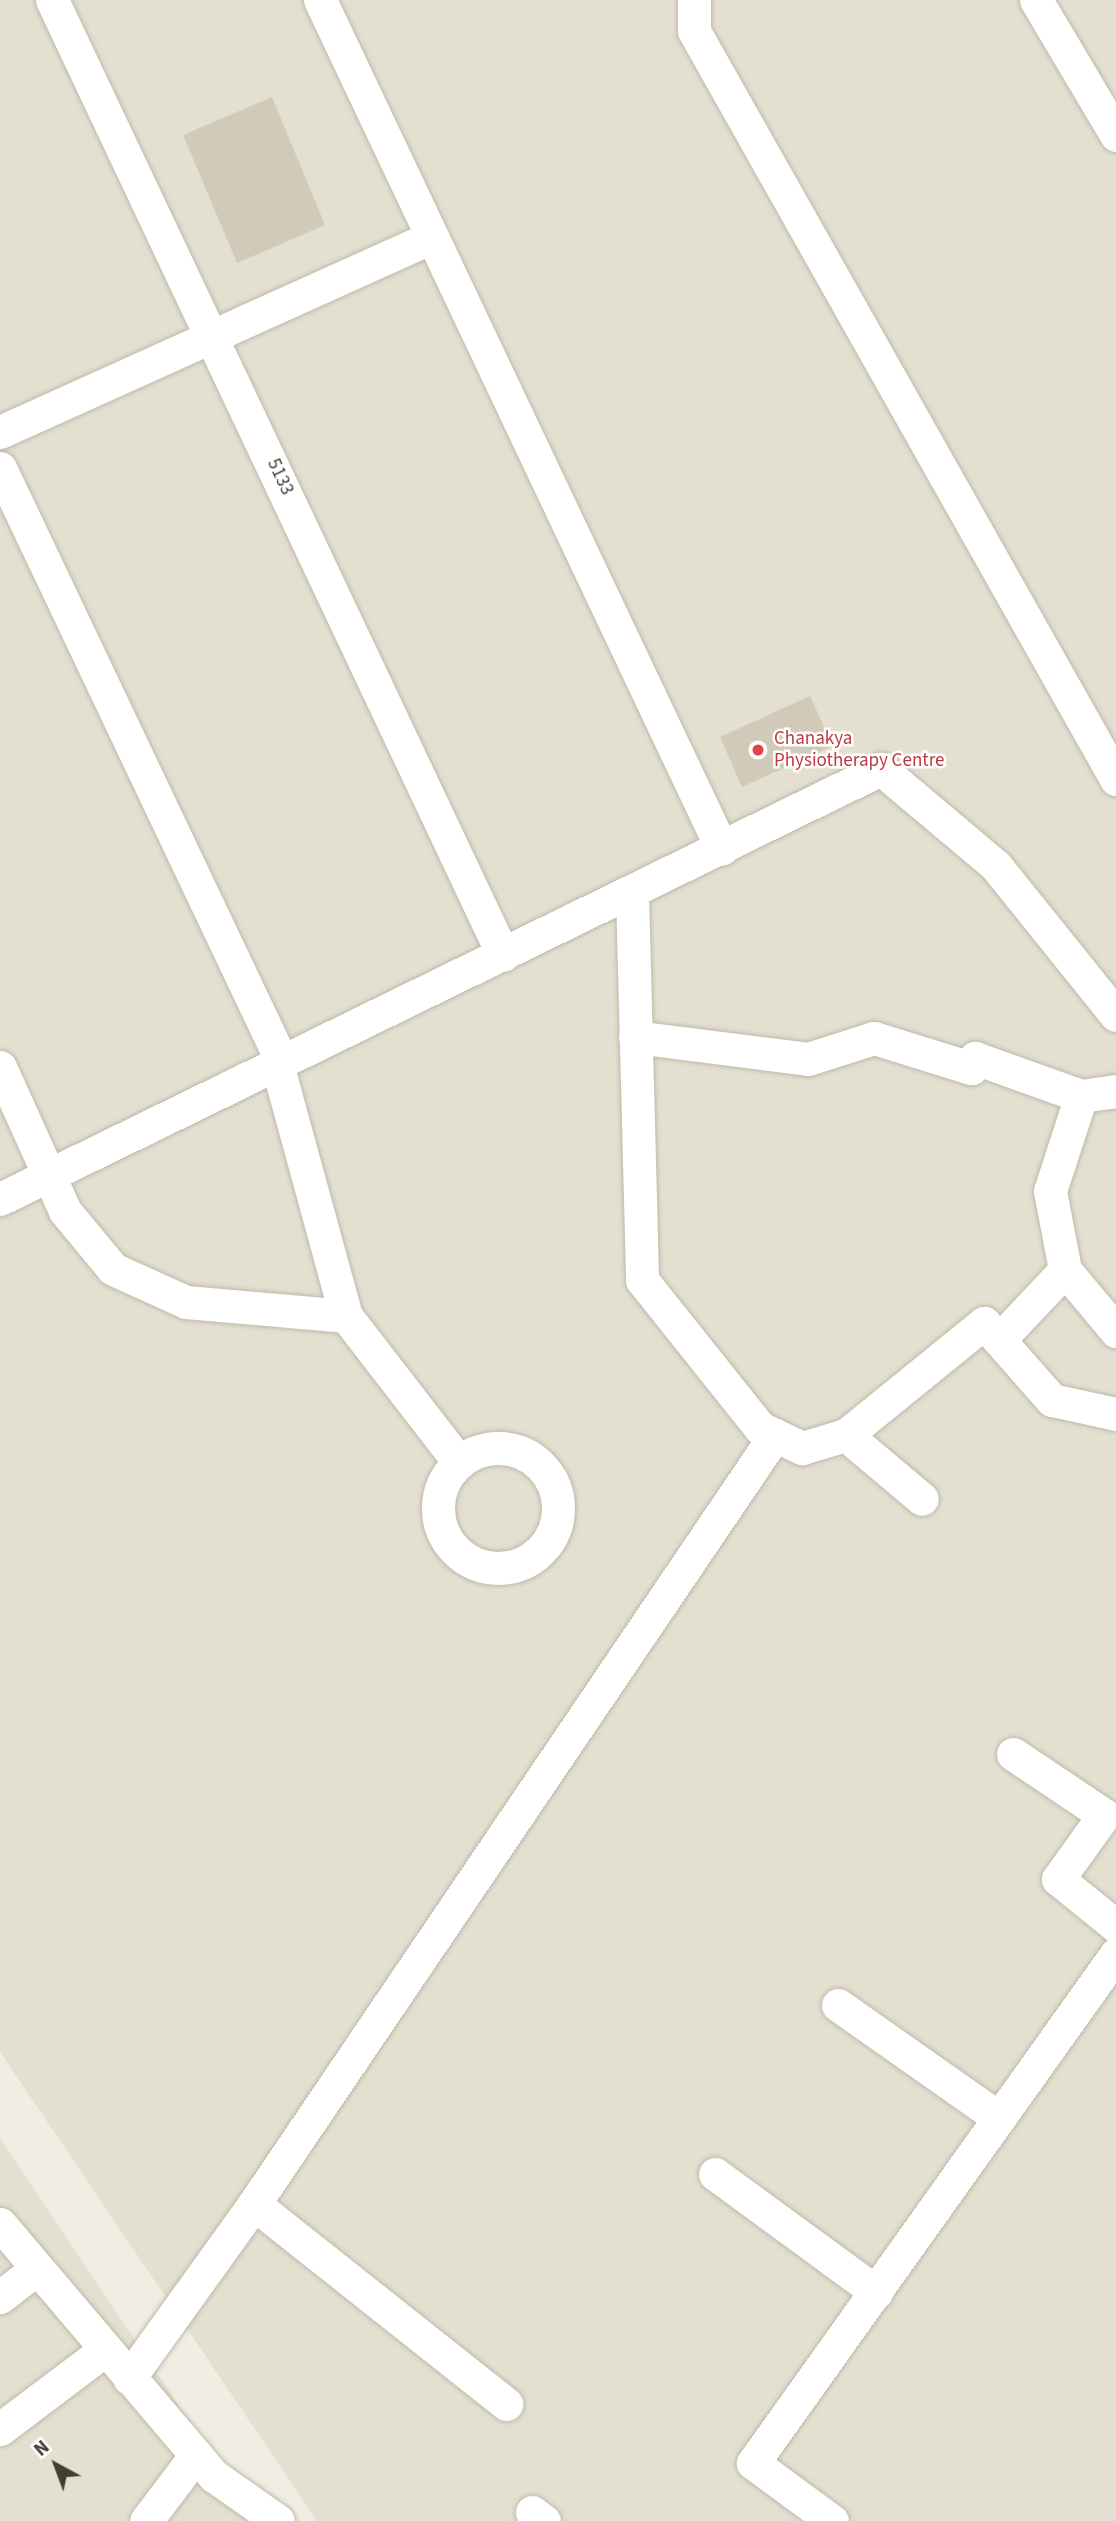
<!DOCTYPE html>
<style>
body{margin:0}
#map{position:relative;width:1116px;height:2521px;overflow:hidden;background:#f0eee3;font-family:"Source Sans 3",sans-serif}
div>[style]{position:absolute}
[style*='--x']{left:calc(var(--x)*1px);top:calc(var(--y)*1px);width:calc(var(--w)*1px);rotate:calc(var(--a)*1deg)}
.residential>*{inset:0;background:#e4e0d1}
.building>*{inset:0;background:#d1cab9}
.roads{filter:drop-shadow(0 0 2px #beb9a9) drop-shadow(0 0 2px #beb9a9)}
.minor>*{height:33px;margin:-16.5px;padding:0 16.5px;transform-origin:16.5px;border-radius:16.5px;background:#fff}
.minor>.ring{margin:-16.5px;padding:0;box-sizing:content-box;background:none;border:33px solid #fff;border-radius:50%}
.dots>*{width:19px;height:19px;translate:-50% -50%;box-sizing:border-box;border:4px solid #fff;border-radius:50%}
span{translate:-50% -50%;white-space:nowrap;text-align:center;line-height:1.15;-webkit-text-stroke:5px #fff;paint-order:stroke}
.street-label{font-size:19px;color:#413e34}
.health-label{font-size:19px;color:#be3a42}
.left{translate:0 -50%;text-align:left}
.north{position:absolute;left:21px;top:2430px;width:70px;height:70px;-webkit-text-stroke:5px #fff;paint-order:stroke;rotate:319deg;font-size:19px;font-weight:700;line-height:28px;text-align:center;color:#413e34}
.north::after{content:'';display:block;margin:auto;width:24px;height:32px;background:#413e34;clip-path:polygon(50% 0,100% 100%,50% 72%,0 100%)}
</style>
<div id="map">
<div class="residential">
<i style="clip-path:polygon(0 0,1116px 0,1116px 2521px,317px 2521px,0 2052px)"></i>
<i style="clip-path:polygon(0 2138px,256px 2521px,0 2521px)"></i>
</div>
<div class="building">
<i style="clip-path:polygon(272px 97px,325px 225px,237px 263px,183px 135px)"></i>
<i style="clip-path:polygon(810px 696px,833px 746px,742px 787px,720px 737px)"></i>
</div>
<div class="roads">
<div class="minor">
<i style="--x:52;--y:0;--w:1056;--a:64.72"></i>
<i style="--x:320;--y:0;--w:939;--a:64.66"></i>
<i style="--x:694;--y:0;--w:31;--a:90"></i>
<i style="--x:694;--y:31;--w:859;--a:60.57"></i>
<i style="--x:1036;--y:0;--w:157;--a:59.3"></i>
<i style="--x:0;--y:432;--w:474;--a:-24.3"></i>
<i style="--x:0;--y:468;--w:658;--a:64.6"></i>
<i style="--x:632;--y:893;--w:387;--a:88.5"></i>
<i style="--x:642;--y:1280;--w:189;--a:51.4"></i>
<i style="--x:760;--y:1428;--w:47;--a:25.5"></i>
<i style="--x:802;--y:1448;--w:46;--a:-16.5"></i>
<i style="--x:846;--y:1435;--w:99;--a:40.1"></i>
<i style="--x:635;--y:1037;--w:174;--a:7.2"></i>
<i style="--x:808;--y:1059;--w:69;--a:-17.7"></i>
<i style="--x:874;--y:1038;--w:102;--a:17.2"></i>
<i style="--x:971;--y:1068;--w:11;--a:-68"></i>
<i style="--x:975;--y:1058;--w:113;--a:19.7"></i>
<i style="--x:1081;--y:1096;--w:35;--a:-8"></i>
<i style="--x:277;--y:1064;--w:261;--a:74.7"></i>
<i style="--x:346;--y:1316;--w:185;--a:52.3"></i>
<i style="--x:0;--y:1067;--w:158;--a:65.7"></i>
<i style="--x:65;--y:1211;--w:75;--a:50.4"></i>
<i style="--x:113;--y:1269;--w:80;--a:24.3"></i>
<i style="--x:186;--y:1302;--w:161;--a:5"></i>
<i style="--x:1081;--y:1096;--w:100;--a:108.1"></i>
<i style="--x:1050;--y:1191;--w:80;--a:79.2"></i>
<i style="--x:1065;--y:1270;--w:80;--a:50.1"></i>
<i style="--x:0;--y:1199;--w:980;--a:-26.02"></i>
<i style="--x:881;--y:769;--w:150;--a:40.1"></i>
<i style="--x:996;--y:866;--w:191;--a:51.2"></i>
<i style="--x:999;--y:1340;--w:96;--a:-46.7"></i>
<i style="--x:846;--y:1435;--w:178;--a:-39.1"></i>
<i style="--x:984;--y:1323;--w:103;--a:48.6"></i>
<i style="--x:1052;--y:1400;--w:66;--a:12.3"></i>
<i class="ring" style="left:438px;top:1448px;width:87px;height:87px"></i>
<i style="--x:1013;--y:1754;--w:110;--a:33.8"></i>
<i style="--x:1104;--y:1815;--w:79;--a:125.7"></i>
<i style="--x:1058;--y:1879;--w:75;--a:39"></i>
<i style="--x:838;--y:2005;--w:197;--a:35.1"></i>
<i style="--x:715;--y:2174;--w:200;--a:36.2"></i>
<i style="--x:254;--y:2204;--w:322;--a:38.4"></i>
<i style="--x:0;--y:2224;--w:331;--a:49.7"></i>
<i style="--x:214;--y:2476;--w:78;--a:35.1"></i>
<i style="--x:0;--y:2297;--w:44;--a:-37.6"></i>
<i style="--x:129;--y:2378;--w:214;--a:-54.3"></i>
<i style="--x:254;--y:2204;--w:929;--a:-55.88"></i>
<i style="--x:0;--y:2429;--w:131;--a:-37"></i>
<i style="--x:532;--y:2512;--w:15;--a:37"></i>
<i style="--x:146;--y:2521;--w:83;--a:-52.9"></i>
<i style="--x:832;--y:2521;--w:98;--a:-143.7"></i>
<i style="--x:753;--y:2463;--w:625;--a:-54.5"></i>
</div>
</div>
<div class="dots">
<i style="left:758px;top:750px;background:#e0444e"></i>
</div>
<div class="street-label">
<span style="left:280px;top:477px;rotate:65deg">5133</span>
</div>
<div class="health-label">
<span class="left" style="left:774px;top:750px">Chanakya<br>Physiotherapy Centre</span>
</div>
<div class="north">N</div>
</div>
